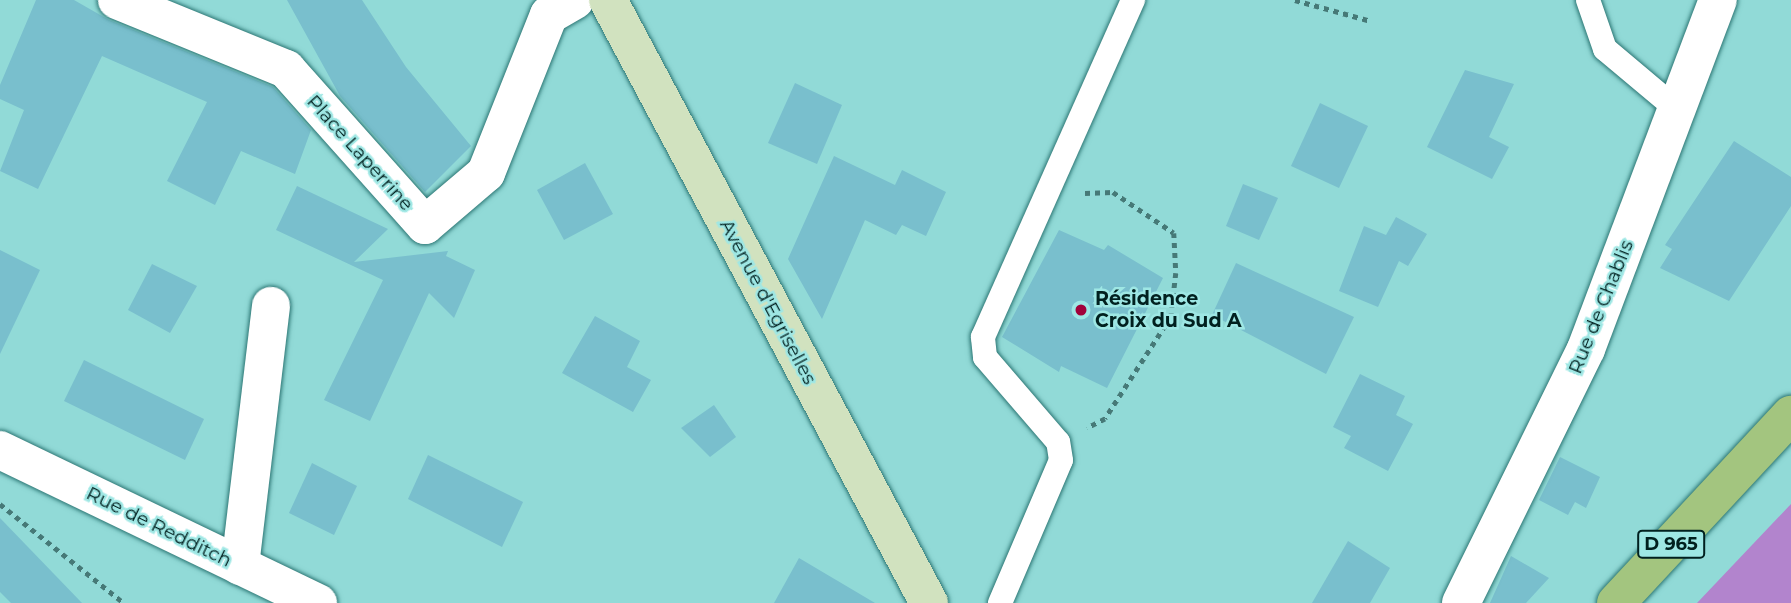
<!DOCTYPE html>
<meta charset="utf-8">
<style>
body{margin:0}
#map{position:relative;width:1791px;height:603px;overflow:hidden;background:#91dad7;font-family:Montserrat,sans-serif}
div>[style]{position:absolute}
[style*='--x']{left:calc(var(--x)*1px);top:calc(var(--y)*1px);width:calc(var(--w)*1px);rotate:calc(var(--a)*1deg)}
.green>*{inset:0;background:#b284cd}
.building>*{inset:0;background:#79bfcd}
.path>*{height:4.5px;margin-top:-2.25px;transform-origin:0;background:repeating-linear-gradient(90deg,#467977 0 5px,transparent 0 10px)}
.roads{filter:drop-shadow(0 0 2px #2c7674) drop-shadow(0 0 2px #2c7674)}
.lane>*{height:24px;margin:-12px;padding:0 12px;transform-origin:12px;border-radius:12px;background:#fff}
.street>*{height:38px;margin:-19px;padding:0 19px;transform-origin:19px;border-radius:19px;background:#fff}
.secondary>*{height:38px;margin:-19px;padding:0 19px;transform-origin:19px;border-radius:19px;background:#d1e2bf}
.primary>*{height:38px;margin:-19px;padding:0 19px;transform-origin:19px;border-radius:19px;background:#a3c57f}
.dots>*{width:19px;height:19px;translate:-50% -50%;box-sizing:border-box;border:4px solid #9ee7e4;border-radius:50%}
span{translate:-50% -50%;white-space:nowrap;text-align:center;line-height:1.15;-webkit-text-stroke:5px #9ee7e4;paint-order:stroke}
.shield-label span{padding:2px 5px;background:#9ee7e4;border:2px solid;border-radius:5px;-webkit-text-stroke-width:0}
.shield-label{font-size:18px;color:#01201f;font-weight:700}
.street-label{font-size:19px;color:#01201f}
.poi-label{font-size:19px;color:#01201f;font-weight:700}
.left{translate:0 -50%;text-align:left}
</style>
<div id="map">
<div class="green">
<i style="clip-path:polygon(1791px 504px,1791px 603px,1697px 603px)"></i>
</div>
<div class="building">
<i style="clip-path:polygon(36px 0,74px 0,109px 20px,273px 87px,311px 130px,295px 174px,241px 151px,215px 205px,167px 181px,207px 102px,102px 56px,38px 189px,0 171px,24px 110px,0 99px,0 85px)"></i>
<i style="clip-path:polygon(287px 0,362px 0,406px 67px,471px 146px,425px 192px,340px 96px)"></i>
<i style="clip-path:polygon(1465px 70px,1514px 84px,1489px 137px,1509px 147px,1492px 179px,1427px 147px)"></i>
<i style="clip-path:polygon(795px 83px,842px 105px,817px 164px,768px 143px)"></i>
<i style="clip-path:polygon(1320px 103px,1368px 126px,1339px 188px,1291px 166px)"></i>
<i style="clip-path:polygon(1734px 141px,1791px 177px,1791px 206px,1729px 301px,1660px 268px,1672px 249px,1665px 245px)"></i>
<i style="clip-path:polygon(834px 156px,895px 185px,902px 170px,946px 192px,926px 236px,902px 225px,896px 235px,865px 220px,822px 319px,788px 259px)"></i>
<i style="clip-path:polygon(585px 163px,613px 214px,564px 240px,537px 190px)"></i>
<i style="clip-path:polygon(1243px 184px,1278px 198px,1259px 240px,1226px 226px)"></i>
<i style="clip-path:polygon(297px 186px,388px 229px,354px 262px,448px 251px,446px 256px,475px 270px,454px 318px,429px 293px,370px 421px,324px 400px,383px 280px,276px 230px)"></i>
<i style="clip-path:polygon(1396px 217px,1427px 234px,1408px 266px,1399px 261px,1378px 307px,1339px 291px,1364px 226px,1386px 235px)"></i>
<i style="clip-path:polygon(1059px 230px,1104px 250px,1108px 245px,1163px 278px,1107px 388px,1061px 366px,1059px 372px,1002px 337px)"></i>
<i style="clip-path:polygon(0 250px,40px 270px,0 354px)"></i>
<i style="clip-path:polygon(1236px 263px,1354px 317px,1326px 374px,1212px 315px)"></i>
<i style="clip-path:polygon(152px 264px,197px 286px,170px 333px,128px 310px)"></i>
<i style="clip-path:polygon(595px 316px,640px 341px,627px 367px,651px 380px,633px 412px,562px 373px)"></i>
<i style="clip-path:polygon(84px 360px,204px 419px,185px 460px,64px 401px)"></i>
<i style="clip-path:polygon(1360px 374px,1405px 396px,1396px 415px,1413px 424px,1388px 471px,1344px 448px,1351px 436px,1333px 427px)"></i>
<i style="clip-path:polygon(714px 405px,736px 437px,710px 457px,681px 428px)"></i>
<i style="clip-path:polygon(428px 455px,523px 502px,502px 547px,408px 499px)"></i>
<i style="clip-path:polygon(1560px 457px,1600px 477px,1586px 508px,1575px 502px,1568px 515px,1539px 500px)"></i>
<i style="clip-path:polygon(312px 463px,357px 486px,334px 535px,289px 513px)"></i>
<i style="clip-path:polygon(0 518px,82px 603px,11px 603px,0 592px)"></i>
<i style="clip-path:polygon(1348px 541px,1390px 568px,1370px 603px,1312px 603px)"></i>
<i style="clip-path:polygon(1511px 556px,1549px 578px,1526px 603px,1490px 603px)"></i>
<i style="clip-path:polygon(799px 558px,875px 603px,774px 603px)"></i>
</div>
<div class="path">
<i style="--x:1295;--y:0;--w:79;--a:15.4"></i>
<i style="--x:1085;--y:193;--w:28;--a:-2"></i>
<i style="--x:1113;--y:192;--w:73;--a:33.9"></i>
<i style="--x:1174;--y:233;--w:40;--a:87.1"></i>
<i style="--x:1176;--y:273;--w:44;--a:96.5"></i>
<i style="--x:1171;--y:317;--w:121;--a:122.9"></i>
<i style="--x:1105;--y:419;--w:20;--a:153"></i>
<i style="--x:0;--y:504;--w:159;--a:38.6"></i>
</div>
<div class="roads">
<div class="lane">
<i style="--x:1588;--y:0;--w:52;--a:70.9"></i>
<i style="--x:1605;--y:49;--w:97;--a:40"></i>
<i style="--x:1000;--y:603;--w:155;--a:-66.9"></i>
<i style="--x:1061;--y:460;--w:18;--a:-99"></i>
<i style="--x:1058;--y:442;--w:112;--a:-130.7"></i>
<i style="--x:985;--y:357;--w:20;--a:-96"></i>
<i style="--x:983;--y:337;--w:369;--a:-66"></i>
</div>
<div class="street">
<i style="--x:117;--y:0;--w:183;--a:22.2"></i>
<i style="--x:286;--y:69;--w:209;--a:48.3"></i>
<i style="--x:425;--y:225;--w:80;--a:-40.4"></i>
<i style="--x:486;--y:173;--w:170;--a:-68.3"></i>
<i style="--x:549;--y:15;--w:30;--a:-30"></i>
<i style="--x:0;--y:450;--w:353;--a:25.7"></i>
<i style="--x:240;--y:566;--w:262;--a:-83.2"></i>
<i style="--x:1461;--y:603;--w:283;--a:-63.8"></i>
<i style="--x:1586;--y:349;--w:373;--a:-69.3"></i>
</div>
<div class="secondary">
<i style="--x:608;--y:0;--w:683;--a:61.97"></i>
</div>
<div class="primary">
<i style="--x:1616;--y:603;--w:257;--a:-47.1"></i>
</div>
</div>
<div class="dots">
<i style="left:1081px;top:310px;background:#a1023a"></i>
</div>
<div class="shield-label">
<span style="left:1671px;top:544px">D 965</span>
</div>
<div class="street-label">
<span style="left:360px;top:153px;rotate:48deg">Place Laperrine</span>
<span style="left:768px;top:302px;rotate:62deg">Avenue d'Egriselles</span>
<span style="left:1601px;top:307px;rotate:-68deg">Rue de Chablis</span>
<span style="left:159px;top:527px;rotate:26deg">Rue de Redditch</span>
</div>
<div class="poi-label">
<span class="left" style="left:1095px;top:310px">Résidence<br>Croix du Sud A</span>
</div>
</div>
